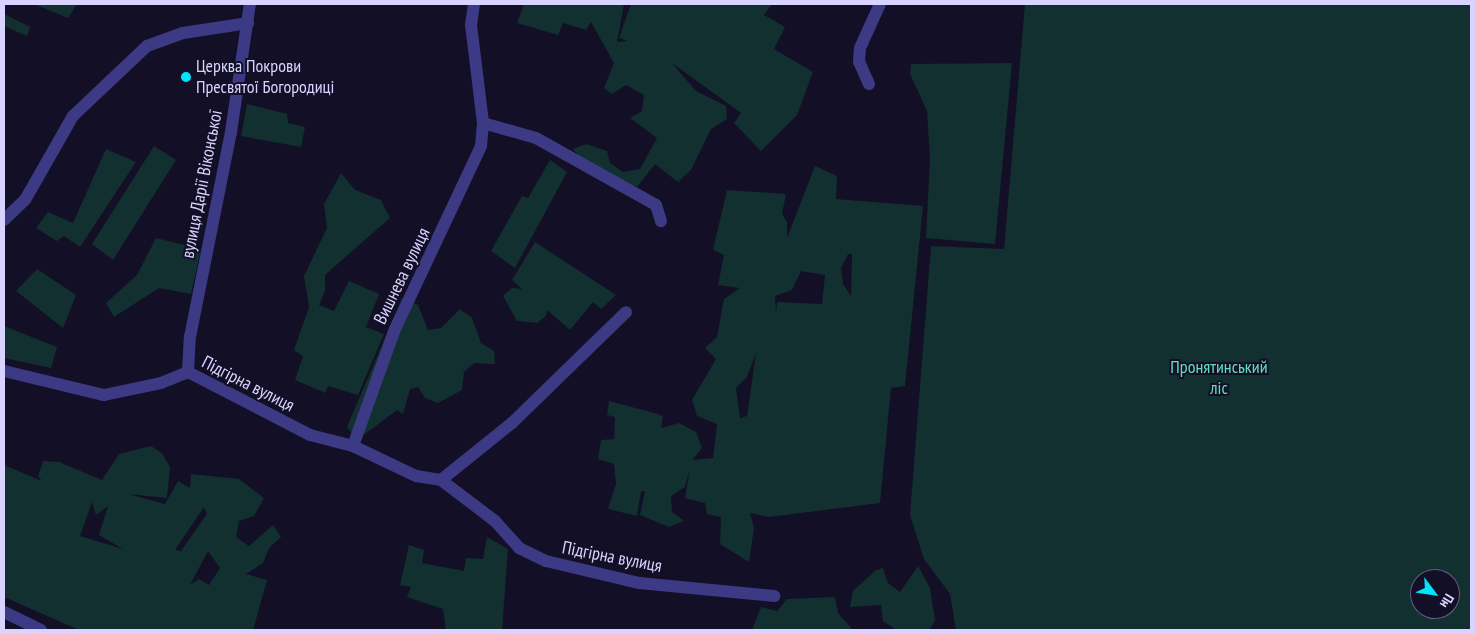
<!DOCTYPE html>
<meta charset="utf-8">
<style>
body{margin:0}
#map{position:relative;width:1475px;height:634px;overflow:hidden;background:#130f26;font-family:"PT Sans Narrow",sans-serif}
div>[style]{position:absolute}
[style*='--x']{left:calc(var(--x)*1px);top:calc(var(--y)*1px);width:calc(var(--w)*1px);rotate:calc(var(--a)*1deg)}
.green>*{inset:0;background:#12302f}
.minor>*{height:12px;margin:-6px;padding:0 6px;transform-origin:6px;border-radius:6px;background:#3d3a85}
.dots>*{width:14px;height:14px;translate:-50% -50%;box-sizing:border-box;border:2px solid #130f26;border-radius:50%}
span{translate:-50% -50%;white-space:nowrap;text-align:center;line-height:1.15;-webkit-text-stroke:4px #130f26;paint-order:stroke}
.poi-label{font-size:18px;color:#d9d4ff}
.left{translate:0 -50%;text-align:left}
.street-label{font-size:18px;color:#d9d4ff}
.park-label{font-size:18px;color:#5fe0c0}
.frame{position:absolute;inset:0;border:5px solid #d9d4ff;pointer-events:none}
.north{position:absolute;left:1410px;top:569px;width:50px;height:50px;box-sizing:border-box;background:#130f26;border:1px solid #625e7d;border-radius:50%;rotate:121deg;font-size:14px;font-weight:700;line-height:20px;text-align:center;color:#d9d4ff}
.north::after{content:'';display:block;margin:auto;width:18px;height:22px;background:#00e5ff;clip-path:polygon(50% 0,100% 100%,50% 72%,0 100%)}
</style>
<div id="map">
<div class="green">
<i style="clip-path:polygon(34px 4px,77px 4px,68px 18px)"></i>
<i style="clip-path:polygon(524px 4px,624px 4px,617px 42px,628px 41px,619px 38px,631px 4px,772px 4px,764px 15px,785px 27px,774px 49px,813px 72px,797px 115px,761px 151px,734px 123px,741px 113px,672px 63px,696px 91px,726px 106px,727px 119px,711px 129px,691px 170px,678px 182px,655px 164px,637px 187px,585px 162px,573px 149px,586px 144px,607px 151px,610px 163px,623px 172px,640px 169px,657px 138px,630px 118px,642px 111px,644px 95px,626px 85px,612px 94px,604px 88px,614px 63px,591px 22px,586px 30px,563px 23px,558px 35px,517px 23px)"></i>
<i style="clip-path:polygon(evenodd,1025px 4px,1471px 4px,1471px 630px,956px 630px,950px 594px,924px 559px,910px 515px,931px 246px,1004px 249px,1025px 4px,1420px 579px,1450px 579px,1450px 609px,1420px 609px,1420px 579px)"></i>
<i style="clip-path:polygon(4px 14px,30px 27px,27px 36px,4px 26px)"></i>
<i style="clip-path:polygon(1012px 63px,995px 244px,926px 238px,930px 158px,927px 111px,910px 74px,911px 64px)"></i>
<i style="clip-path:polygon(247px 104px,287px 114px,288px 123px,305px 127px,301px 147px,241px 136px)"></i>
<i style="clip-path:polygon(154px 146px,176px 160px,113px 260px,92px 244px)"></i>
<i style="clip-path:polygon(106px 149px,136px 162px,80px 247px,64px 236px,57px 241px,36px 228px,48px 212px,73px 223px)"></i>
<i style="clip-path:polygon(550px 160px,567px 172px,515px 268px,491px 251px,522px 196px,528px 198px)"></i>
<i style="clip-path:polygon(evenodd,815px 166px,837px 176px,836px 199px,923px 206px,905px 386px,891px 388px,880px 503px,769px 517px,750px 513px,754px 528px,749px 562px,720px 544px,721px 517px,707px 514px,705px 503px,685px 498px,690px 468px,685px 487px,671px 496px,672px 512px,684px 521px,669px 527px,640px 515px,645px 491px,641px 491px,637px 516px,608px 509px,616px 484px,614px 464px,598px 459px,601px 440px,614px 439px,615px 417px,607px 415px,609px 401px,658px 414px,663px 417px,661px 428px,679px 423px,696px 432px,702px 448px,692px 460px,713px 458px,717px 424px,697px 416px,692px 400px,716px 359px,705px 348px,717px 337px,724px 299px,740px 288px,718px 285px,724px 255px,713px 250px,727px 190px,786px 194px,782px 214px,787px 222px,787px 238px,815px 166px,848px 254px,852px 254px,851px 296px,843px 284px,841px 268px,848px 254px,815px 166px,801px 271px,825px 275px,822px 304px,777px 302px,776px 314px,775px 296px,792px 290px,801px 271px,815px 166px,756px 353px,747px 416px,740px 418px,736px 388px,747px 377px,756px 353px)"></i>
<i style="clip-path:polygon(341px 173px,355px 190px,381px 200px,390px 218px,325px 275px,325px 291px,319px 305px,334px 311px,349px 281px,379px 294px,366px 327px,384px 334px,358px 395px,328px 386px,325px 393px,295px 380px,303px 356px,294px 350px,309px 307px,304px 276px,327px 228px,324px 204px)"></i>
<i style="clip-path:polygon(156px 238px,201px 249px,191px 294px,159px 288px,114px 317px,106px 303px,137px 275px)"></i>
<i style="clip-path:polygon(535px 242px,616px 295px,601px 309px,593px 302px,570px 330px,547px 310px,546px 316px,537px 323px,517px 321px,503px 296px,512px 288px,522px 289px,512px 280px)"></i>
<i style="clip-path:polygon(37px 269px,76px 295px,63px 328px,16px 291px)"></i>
<i style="clip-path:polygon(402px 298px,418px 305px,428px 330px,441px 328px,460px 309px,472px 318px,481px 343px,494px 351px,495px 364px,474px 363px,464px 372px,462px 390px,438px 403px,425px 398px,418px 387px,410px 389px,403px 414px,397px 410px,361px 437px,353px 435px,347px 427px)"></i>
<i style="clip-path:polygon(4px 326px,57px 347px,51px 368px,4px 358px)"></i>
<i style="clip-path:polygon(evenodd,151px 446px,162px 453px,170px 467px,167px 498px,128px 494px,165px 504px,178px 481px,190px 488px,191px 474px,239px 479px,264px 498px,254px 516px,239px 521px,236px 537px,249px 546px,273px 525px,281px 537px,269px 548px,263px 563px,246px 574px,267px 580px,253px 630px,79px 630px,4px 597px,4px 465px,42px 481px,38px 476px,43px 461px,59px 462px,102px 480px,119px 454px,151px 446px,92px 502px,96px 515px,108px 506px,99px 535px,123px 549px,80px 536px,92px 502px,151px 446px,204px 507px,207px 514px,181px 551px,175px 550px,204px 507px,151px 446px,208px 551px,220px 568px,209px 585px,199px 579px,190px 585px,208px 551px)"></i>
<i style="clip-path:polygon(487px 537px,508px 549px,502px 630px,446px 630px,443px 609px,407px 597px,411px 587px,400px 585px,409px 545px,424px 550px,422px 563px,464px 571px,466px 558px,483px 559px)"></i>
<i style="clip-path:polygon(918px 566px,930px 588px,935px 621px,929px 630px,896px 630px,883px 621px,881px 605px,850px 607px,853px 591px,876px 570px,883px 568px,888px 583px,900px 592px)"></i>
<i style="clip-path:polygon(835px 597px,838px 613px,853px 630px,752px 630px,761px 607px,777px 611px,787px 599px)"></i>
</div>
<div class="minor">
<i style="--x:474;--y:4;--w:21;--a:98"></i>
<i style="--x:471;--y:25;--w:99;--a:83"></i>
<i style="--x:869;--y:84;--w:24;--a:-114"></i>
<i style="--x:859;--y:62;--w:14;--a:-86"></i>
<i style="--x:860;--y:48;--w:48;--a:-65.6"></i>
<i style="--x:4;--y:220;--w:29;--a:-44"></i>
<i style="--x:25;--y:200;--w:97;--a:-60.3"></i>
<i style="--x:73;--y:116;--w:102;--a:-43.4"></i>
<i style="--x:147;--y:46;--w:38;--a:-20"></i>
<i style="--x:183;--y:33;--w:66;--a:-8.7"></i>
<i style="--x:4;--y:371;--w:103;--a:13.5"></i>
<i style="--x:104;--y:395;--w:58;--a:-11.9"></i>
<i style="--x:161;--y:383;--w:29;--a:-22"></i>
<i style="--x:188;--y:372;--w:137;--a:27.3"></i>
<i style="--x:310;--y:435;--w:44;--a:14.3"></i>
<i style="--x:353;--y:446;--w:70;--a:25.5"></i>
<i style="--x:416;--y:476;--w:25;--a:9"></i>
<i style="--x:441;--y:480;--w:68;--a:37.2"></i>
<i style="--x:495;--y:521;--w:36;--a:48"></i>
<i style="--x:519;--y:548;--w:30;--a:26"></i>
<i style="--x:546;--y:561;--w:96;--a:13.3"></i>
<i style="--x:639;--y:583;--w:136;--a:5.5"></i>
<i style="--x:188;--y:372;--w:35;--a:-87"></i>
<i style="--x:190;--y:337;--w:209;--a:-78.7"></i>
<i style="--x:231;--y:132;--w:129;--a:-81.6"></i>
<i style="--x:353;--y:446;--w:124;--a:-70.3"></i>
<i style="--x:395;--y:329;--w:202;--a:-64.8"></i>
<i style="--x:481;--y:146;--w:23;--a:-85"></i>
<i style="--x:483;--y:123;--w:55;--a:15.8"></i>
<i style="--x:536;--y:138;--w:137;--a:29.2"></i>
<i style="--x:656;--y:205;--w:17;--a:73"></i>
<i style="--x:441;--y:480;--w:91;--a:-38.8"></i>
<i style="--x:512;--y:423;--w:159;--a:-44.2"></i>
<i style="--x:4;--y:612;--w:41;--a:25.9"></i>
</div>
<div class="dots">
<i style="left:186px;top:77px;background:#00e5ff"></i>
</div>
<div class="poi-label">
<span class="left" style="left:196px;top:77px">Церква Покрови<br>Пресвятої Богородиці</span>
</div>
<div class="street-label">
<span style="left:202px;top:184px;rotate:-79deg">вулиця Дарії Віконської</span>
<span style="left:402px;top:276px;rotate:-64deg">Вишнева вулиця</span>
<span style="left:248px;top:384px;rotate:27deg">Підгірна вулиця</span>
<span style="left:612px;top:557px;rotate:11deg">Підгірна вулиця</span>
</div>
<div class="park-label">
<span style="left:1219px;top:378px">Пронятинський<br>ліс</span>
</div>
<div class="frame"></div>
<div class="north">Пн</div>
</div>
